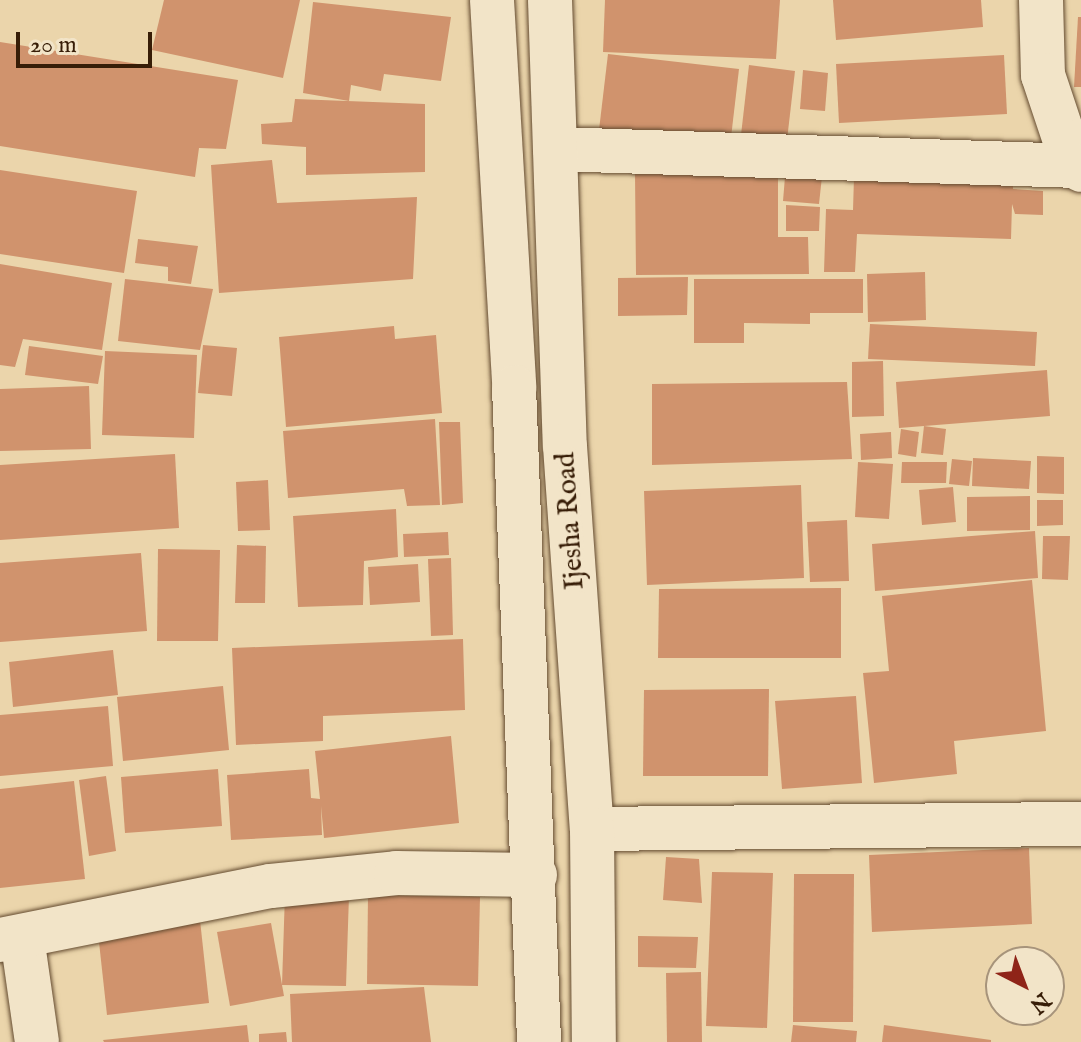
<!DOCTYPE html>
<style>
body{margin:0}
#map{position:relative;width:1081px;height:1042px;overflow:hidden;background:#ebd5ab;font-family:"IM FELL English",serif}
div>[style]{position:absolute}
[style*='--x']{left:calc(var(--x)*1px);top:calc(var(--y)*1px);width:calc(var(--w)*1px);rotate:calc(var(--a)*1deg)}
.building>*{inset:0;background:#d0936d}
.roads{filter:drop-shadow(0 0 2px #644b30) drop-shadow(0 0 2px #644b30)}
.street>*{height:44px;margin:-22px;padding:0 22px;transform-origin:22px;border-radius:22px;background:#f2e4c8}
.secondary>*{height:44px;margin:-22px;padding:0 22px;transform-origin:22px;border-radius:22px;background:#f2e4c8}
span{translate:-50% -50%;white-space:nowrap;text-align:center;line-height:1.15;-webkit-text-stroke:7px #f2e4c8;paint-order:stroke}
.street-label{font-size:28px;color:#371d07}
.north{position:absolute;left:985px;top:946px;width:80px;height:80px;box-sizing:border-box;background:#f2e4c8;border:2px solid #a7947b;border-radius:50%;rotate:138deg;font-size:22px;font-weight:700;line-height:32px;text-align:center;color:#371d07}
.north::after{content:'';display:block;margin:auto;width:28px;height:36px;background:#8f2418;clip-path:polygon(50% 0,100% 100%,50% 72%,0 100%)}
.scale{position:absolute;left:16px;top:32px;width:136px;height:36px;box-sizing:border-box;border:4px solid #371d07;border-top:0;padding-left:10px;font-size:24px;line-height:28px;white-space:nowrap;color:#371d07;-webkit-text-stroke:6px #f2e4c8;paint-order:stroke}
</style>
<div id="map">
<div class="building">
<i style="clip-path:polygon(164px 0,300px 0,283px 78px,152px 50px)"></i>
<i style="clip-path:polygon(605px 0,780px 0,776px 59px,603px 52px)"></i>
<i style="clip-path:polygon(833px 0,981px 0,983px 27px,836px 40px)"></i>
<i style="clip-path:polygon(313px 2px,451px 17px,441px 81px,384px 74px,381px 91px,351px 85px,349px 101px,303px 93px)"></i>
<i style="clip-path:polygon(1078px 17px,1081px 17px,1081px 87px,1074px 87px)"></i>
<i style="clip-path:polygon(0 42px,238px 80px,226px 149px,199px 148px,195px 177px,0 146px)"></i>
<i style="clip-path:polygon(608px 54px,739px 69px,730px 146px,599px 130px)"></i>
<i style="clip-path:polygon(1004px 55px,1007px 114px,839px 123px,836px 64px)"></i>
<i style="clip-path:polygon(749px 65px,795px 71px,787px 140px,741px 135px)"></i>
<i style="clip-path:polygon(803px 70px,828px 73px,825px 111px,800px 109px)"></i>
<i style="clip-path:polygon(295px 99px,425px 104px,425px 172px,306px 175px,306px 147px,262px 144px,261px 124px,292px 122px)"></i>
<i style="clip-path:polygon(272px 160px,277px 203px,417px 197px,413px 279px,219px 293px,211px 165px)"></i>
<i style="clip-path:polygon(786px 165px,823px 167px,819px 204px,783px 201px)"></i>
<i style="clip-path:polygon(0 170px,137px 191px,124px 273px,0 254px)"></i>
<i style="clip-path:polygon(778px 173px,778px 237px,808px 237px,809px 274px,636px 275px,635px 174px)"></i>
<i style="clip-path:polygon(854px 177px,1013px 181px,1013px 189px,1043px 191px,1043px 215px,1015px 214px,1012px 204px,1011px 239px,857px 234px,855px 272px,824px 272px,826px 209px,853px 210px)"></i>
<i style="clip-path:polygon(786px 205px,820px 207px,819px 231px,786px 231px)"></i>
<i style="clip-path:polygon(138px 239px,198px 246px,191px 284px,168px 281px,168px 267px,135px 263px)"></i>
<i style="clip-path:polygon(0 264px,112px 283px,102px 350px,23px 339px,15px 367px,0 365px)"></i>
<i style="clip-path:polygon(925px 272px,926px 320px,868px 322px,867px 274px)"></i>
<i style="clip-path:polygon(688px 277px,687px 315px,618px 316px,618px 278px)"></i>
<i style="clip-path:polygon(125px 279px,213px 289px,200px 350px,118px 341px)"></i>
<i style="clip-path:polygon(694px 279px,863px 279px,863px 313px,810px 313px,810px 324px,744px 323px,744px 343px,694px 343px)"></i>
<i style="clip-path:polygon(870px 324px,1037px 332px,1035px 366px,868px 359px)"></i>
<i style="clip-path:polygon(394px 326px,395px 339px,436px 335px,442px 413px,286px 427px,279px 337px)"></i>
<i style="clip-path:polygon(203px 345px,237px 348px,232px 396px,198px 393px)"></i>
<i style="clip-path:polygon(29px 346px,103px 356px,98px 384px,25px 375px)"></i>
<i style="clip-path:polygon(105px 351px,197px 355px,194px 438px,102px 435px)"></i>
<i style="clip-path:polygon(883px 361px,884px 416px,852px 417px,852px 362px)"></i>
<i style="clip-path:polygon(1047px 370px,1050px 416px,899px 428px,896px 382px)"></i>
<i style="clip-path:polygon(847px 382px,852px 459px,652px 465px,652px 384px)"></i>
<i style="clip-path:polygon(89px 386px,91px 449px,0 451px,0 389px)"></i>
<i style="clip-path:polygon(435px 419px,440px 505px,407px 506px,404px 489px,288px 498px,283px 431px)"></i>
<i style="clip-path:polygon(439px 422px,460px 422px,463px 503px,442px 505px)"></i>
<i style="clip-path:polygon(924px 426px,946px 429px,943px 455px,921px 453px)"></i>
<i style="clip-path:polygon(901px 429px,919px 432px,916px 457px,898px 454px)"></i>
<i style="clip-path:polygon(891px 432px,892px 458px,861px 460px,860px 434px)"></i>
<i style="clip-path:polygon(175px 454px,179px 528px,0 540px,0 465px)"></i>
<i style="clip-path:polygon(1037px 456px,1064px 457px,1064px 494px,1037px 493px)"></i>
<i style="clip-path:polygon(973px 458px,1031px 461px,1029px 489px,972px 486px)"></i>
<i style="clip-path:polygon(952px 459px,972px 461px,969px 486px,949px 484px)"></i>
<i style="clip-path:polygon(858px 462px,893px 464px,889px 519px,855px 517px)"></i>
<i style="clip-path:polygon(902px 462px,947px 462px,946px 483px,901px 483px)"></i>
<i style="clip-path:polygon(268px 480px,270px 530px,238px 531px,236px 482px)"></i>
<i style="clip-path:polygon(801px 485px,804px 578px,647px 585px,644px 491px)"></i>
<i style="clip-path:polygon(953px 487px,956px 522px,922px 525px,919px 490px)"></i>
<i style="clip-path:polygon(1030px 496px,1030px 530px,967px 531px,967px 497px)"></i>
<i style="clip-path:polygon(1037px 500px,1063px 500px,1063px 525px,1037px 526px)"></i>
<i style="clip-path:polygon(396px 509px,398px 557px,364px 561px,363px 605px,298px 607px,293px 516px)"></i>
<i style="clip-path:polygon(847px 520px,849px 581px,810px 582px,807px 522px)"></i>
<i style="clip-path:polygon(1035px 531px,1038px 578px,875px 591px,872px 544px)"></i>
<i style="clip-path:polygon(448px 532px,449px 555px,404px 557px,403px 534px)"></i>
<i style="clip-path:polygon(1043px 536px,1070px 536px,1068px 580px,1042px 579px)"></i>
<i style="clip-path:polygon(237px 545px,266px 546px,265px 603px,235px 603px)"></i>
<i style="clip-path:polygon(158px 549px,220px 550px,218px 641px,157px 641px)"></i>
<i style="clip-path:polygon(141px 553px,147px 631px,0 642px,0 563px)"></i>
<i style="clip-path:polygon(451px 558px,453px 635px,431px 636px,428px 559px)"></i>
<i style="clip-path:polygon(418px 564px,420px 602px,370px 605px,368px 567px)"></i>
<i style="clip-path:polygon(1032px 580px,1046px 731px,954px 741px,957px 774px,874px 783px,863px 673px,889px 671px,882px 596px)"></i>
<i style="clip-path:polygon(841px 588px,841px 658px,658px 658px,659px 589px)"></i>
<i style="clip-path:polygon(463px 639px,465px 710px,323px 716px,323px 741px,236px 745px,232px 648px)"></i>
<i style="clip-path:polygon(113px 650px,118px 695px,13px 707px,9px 662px)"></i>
<i style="clip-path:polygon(223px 686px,229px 750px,123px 761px,117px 697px)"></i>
<i style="clip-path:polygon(769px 689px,768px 776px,643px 776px,644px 690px)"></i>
<i style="clip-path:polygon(856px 696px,862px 783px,782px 789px,775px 701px)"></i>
<i style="clip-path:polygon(108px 706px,113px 766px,0 776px,0 715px)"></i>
<i style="clip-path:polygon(451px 736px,459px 823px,324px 838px,321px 806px,322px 835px,231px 840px,227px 775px,309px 769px,311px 798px,320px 799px,315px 751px)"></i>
<i style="clip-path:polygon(218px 769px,222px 826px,125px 833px,121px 777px)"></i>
<i style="clip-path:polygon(106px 776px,116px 851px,89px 856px,79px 780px)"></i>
<i style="clip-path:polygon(74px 781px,85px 879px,0 888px,0 789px)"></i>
<i style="clip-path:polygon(1029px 848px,1032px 924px,872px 932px,869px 855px)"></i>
<i style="clip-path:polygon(666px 857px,699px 859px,702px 903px,663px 900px)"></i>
<i style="clip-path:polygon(712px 872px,773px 873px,767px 1028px,706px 1026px)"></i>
<i style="clip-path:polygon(794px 874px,854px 874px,853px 1022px,793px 1022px)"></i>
<i style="clip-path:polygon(285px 893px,349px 895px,346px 986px,282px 985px)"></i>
<i style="clip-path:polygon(368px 895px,480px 897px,478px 986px,367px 984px)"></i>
<i style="clip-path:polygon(200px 920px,209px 1003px,107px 1015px,98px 933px)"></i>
<i style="clip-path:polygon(271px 923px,284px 996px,230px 1006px,217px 932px)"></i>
<i style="clip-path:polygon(638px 936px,698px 937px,696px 968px,638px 967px)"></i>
<i style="clip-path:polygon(701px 972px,702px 1042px,667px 1042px,666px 973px)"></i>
<i style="clip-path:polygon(424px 987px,431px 1042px,292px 1042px,290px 994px)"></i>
<i style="clip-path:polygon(247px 1025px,249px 1042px,104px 1042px,103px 1040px)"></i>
<i style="clip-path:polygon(793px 1025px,857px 1031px,856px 1042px,791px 1042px)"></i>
<i style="clip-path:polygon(884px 1025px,991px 1040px,991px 1042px,882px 1042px)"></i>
<i style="clip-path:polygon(286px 1032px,287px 1042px,259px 1042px,259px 1034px)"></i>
</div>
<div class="roads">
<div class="street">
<i style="--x:1041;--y:0;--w:75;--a:88.5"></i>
<i style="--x:1043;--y:75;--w:70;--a:71.6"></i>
<i style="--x:1065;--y:141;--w:33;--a:61"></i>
<i style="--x:555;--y:149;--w:524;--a:1.86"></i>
<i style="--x:592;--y:829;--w:489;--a:-0.6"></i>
<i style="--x:22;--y:937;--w:106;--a:81.9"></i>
<i style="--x:0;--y:940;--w:276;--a:-11.3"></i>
<i style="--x:271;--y:886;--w:126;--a:-5.9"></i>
<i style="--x:396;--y:873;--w:139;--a:0.8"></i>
</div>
<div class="secondary">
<i style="--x:492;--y:0;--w:388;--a:86.7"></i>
<i style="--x:514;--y:387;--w:655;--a:87.81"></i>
<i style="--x:550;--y:0;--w:446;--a:88.1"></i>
<i style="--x:565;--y:446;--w:384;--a:86"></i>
<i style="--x:592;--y:829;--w:213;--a:89.5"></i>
</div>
</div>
<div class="street-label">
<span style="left:571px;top:521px;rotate:-94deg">Ijesha Road</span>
</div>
<div class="north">N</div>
<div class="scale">20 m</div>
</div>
